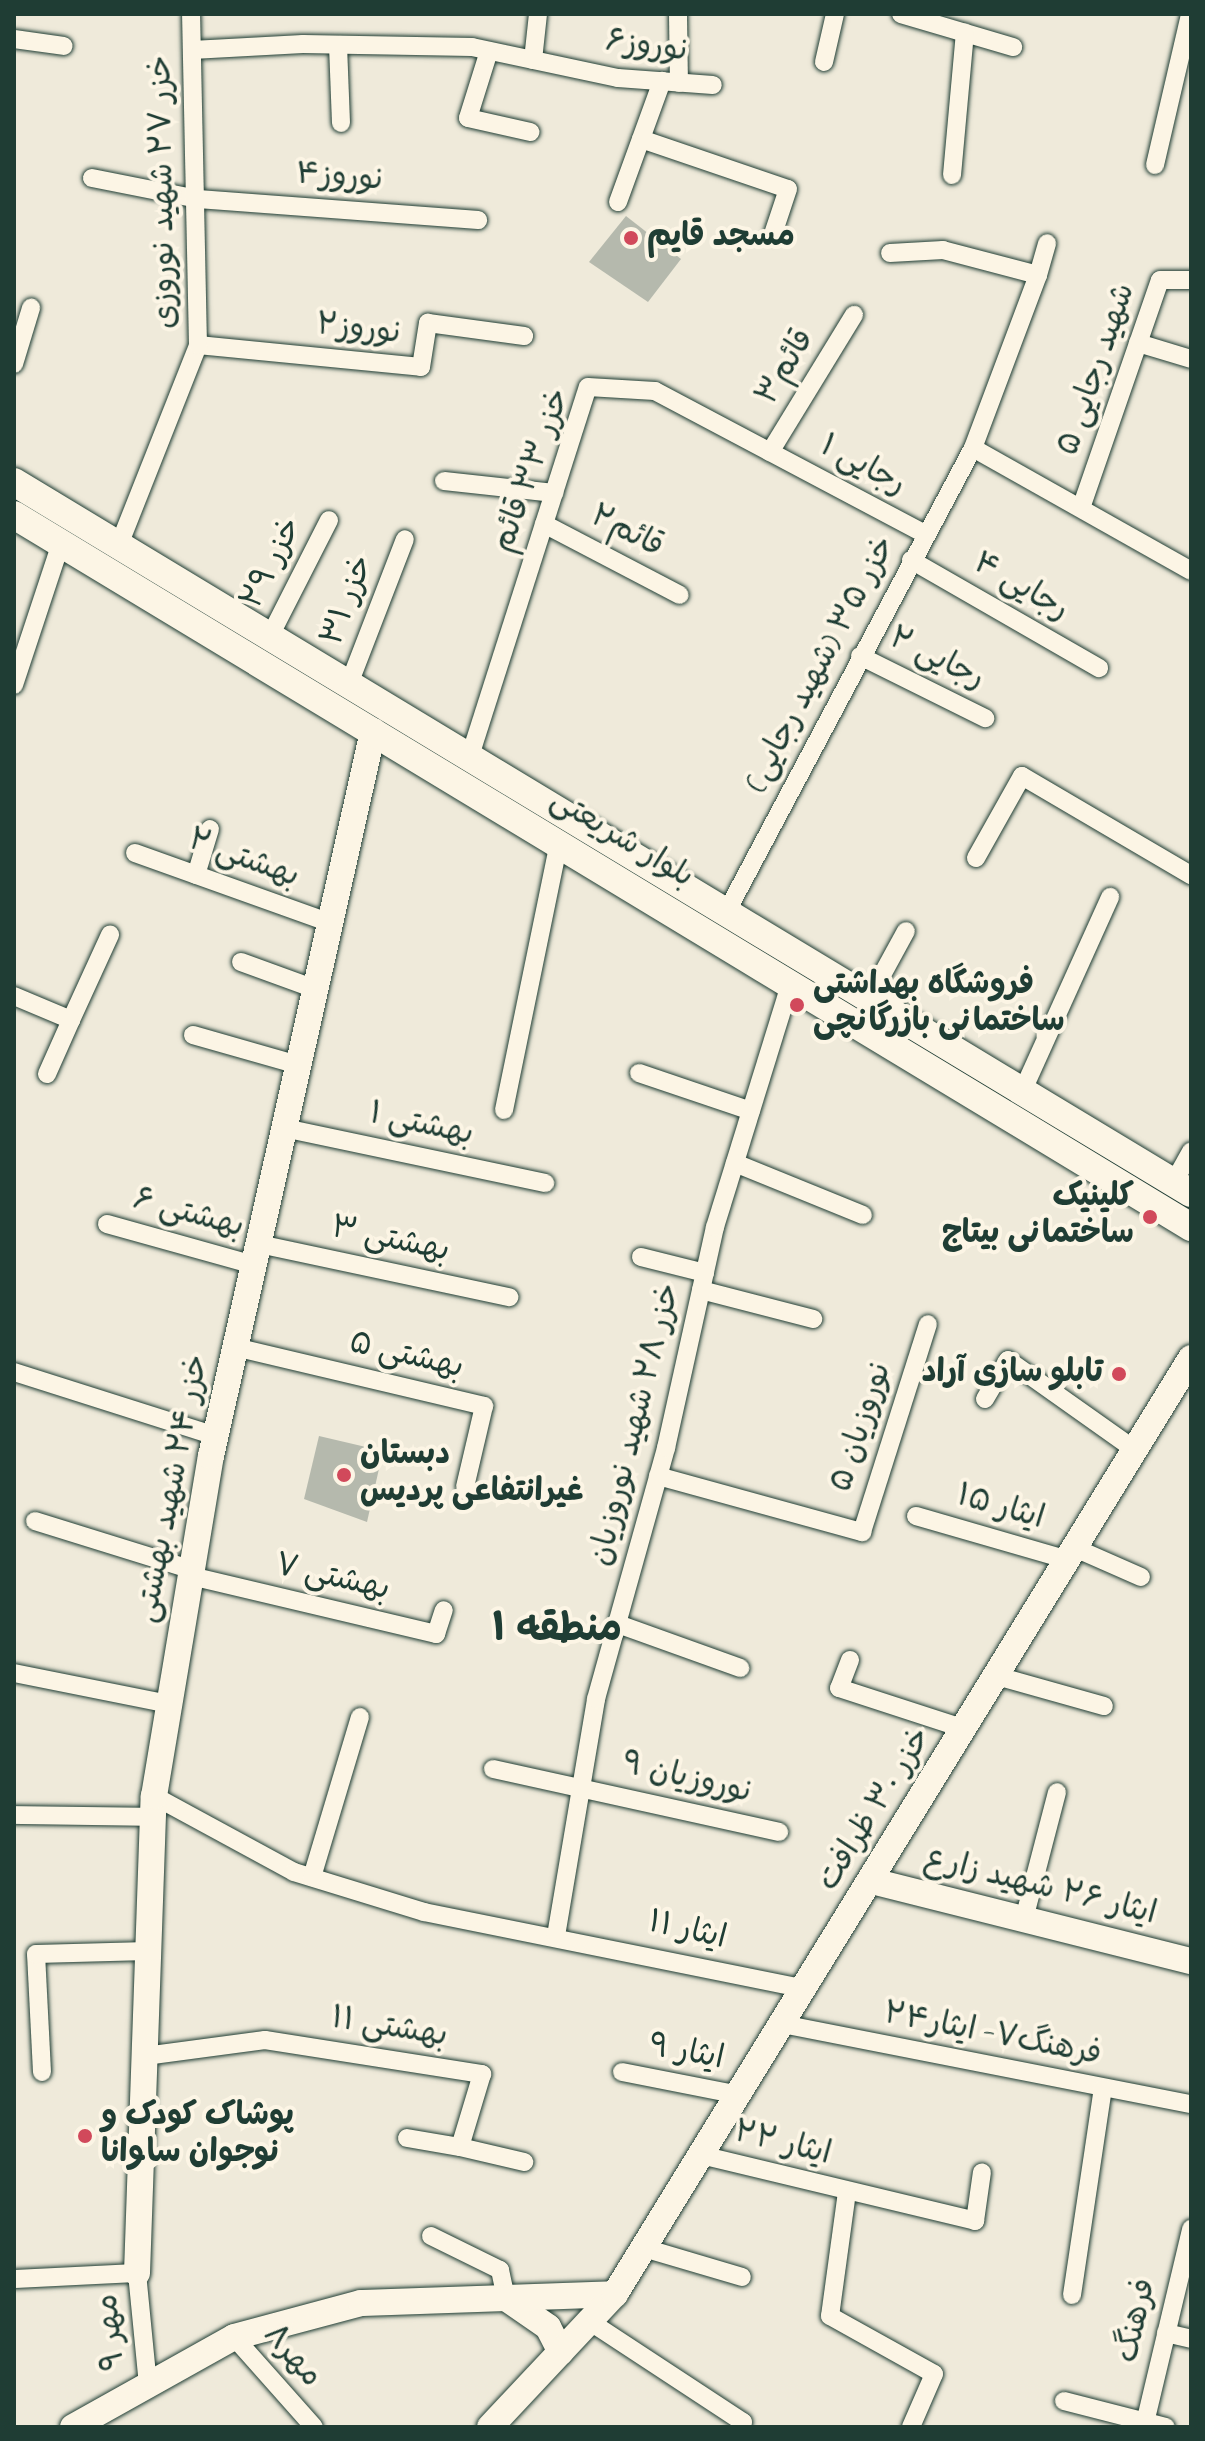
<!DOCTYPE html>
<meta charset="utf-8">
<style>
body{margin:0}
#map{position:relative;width:1205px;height:2441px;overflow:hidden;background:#efeada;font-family:"Indie Flower","Playpen Sans Arabic",sans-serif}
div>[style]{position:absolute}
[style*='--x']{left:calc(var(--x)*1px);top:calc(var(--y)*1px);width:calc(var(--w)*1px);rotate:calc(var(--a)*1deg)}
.building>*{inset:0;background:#b5b9ad}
.roads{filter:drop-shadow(0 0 2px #1f3d34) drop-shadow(0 0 2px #1f3d34)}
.street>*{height:18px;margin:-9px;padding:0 9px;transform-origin:9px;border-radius:9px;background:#fcf5e5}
.secondary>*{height:26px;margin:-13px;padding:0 13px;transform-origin:13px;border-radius:13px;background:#fcf5e5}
.primary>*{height:28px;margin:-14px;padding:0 14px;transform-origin:14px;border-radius:14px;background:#fcf5e5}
.dots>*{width:22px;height:22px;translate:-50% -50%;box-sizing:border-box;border:4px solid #fcf5e5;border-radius:50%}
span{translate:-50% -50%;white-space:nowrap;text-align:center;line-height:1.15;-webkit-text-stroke:8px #fcf5e5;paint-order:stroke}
.street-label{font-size:32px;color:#1f3d34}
.poi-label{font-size:32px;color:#1f3d34;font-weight:700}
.left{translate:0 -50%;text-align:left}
.right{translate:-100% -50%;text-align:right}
.district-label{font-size:40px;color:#1f3d34;font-weight:700}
.frame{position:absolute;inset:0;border:16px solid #1f3d34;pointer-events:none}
</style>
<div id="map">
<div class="building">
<i style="clip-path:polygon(626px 216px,681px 259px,648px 302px,589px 262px)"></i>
<i style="clip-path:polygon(319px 1436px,383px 1451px,367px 1522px,304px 1499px)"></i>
</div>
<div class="roads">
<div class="street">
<i style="--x:678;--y:14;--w:69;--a:89.2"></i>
<i style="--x:901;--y:14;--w:117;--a:16.4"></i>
<i style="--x:14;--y:39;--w:50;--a:8"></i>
<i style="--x:338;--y:45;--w:78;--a:87.8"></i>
<i style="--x:192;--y:50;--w:111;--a:-3.1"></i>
<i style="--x:303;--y:44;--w:169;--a:1"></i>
<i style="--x:472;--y:47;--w:149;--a:12"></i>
<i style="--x:618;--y:78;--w:95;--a:4.2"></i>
<i style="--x:489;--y:51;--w:70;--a:107.4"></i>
<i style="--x:468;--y:118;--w:64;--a:12.7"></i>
<i style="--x:533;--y:60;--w:46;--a:-83.8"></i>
<i style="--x:824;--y:62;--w:49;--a:-77.1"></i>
<i style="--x:641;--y:139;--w:155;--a:18.8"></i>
<i style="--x:788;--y:189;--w:47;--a:108.4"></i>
<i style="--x:1155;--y:165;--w:155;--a:-76.9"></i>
<i style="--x:952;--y:175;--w:143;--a:-84.8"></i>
<i style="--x:92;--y:178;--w:108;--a:11.2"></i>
<i style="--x:198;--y:199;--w:281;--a:4.3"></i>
<i style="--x:618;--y:202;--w:129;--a:-70"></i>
<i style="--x:1038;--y:275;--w:33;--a:-74"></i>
<i style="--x:1138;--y:343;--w:55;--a:16.8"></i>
<i style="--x:198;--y:345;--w:224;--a:5.6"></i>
<i style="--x:421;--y:367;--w:45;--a:-81"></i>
<i style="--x:428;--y:323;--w:97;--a:7.7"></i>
<i style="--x:14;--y:364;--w:59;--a:-73.1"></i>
<i style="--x:973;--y:448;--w:250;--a:29.4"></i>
<i style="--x:770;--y:452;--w:161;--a:-58.5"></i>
<i style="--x:444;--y:481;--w:111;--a:6.2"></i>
<i style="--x:1081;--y:508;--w:241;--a:-70.9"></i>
<i style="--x:1160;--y:280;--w:31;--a:0"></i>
<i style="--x:544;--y:524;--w:153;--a:27.6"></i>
<i style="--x:119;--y:545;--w:215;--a:-68.4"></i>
<i style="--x:198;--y:345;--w:331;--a:-91.2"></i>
<i style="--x:911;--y:560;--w:217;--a:29.9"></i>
<i style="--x:270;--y:636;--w:130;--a:-63"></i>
<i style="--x:860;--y:656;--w:140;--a:26.4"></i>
<i style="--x:349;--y:684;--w:155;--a:-68.9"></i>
<i style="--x:14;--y:685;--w:150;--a:-71.7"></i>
<i style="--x:470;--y:756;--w:387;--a:-72.3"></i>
<i style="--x:588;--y:387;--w:67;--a:3.4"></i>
<i style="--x:655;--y:391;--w:306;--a:27.9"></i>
<i style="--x:135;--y:853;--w:207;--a:19.7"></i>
<i style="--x:976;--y:858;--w:94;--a:-60.7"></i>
<i style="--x:1022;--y:776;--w:196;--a:30.4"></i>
<i style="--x:196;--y:875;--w:48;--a:-73.1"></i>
<i style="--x:727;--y:911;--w:524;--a:-62.02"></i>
<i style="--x:973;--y:448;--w:185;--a:-69.4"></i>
<i style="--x:1038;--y:275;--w:98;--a:-165.3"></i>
<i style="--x:943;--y:250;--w:53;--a:176.8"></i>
<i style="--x:241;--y:962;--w:79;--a:20"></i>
<i style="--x:14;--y:996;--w:62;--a:22.8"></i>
<i style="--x:71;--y:1020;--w:94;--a:-65.4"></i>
<i style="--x:870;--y:997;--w:75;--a:-61.4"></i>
<i style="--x:193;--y:1035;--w:109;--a:15.9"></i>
<i style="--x:639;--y:1073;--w:118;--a:18.7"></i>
<i style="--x:47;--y:1074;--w:59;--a:-66"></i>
<i style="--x:1023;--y:1090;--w:212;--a:-65.7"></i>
<i style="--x:504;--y:1110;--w:274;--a:-78.4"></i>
<i style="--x:284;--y:1128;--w:267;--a:11.9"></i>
<i style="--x:735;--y:1163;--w:138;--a:22.1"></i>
<i style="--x:1174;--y:1182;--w:35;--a:-61"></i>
<i style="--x:107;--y:1224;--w:153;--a:15.6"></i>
<i style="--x:259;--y:1244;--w:256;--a:12"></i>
<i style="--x:641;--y:1257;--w:66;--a:14"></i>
<i style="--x:701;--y:1290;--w:116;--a:14.5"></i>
<i style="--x:235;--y:1347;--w:256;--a:13.3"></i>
<i style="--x:484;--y:1406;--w:83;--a:103.2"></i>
<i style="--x:14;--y:1372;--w:212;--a:17.6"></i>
<i style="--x:985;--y:1399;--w:45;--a:-59.5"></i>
<i style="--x:1008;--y:1360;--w:156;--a:35.3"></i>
<i style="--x:658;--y:1476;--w:212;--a:15.4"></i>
<i style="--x:862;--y:1532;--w:218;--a:-72.4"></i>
<i style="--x:916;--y:1516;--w:158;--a:16.1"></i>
<i style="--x:35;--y:1521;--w:164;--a:17.3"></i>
<i style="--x:1075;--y:1548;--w:72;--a:23.7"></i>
<i style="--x:191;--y:1576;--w:252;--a:13.3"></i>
<i style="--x:436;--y:1634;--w:25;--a:-72"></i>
<i style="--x:618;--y:1624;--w:130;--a:19.8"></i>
<i style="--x:850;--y:1660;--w:30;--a:111"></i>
<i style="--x:839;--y:1688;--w:133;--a:18"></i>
<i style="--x:14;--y:1673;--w:158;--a:11.3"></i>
<i style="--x:997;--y:1676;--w:111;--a:15.7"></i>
<i style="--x:493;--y:1769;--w:293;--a:12.4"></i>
<i style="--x:154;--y:1796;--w:159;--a:28.5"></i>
<i style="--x:294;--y:1872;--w:136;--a:17.1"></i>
<i style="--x:424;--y:1912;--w:389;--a:11.4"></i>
<i style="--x:14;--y:1815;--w:139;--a:0.8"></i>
<i style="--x:312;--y:1877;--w:167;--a:-73.3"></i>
<i style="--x:1024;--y:1919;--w:131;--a:-75.4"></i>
<i style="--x:556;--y:1936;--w:240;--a:-80.4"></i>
<i style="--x:596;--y:1699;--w:261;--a:-74.4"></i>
<i style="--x:666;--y:1448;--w:226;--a:-77.5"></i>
<i style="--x:715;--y:1227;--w:257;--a:-72.8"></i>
<i style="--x:782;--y:2024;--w:417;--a:11.1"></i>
<i style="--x:145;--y:2056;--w:121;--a:-7.6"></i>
<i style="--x:265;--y:2040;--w:220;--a:8.9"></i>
<i style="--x:482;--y:2074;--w:76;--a:106.8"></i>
<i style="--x:460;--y:2147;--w:66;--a:13.2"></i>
<i style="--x:42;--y:2072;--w:118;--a:-92.9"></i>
<i style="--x:36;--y:1954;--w:112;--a:-1.5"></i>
<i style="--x:622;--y:2072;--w:119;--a:11.1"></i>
<i style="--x:407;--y:2138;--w:54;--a:9.6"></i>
<i style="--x:701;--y:2155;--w:282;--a:13.5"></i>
<i style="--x:975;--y:2221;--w:49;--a:-81.9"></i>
<i style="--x:847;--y:2192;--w:125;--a:97.8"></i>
<i style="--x:830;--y:2316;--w:119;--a:29.1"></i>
<i style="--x:934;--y:2374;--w:58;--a:113.5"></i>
<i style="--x:431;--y:2236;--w:77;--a:26.2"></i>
<i style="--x:500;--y:2270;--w:29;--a:78"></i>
<i style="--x:644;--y:2248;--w:102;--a:16.5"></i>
<i style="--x:14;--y:2279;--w:123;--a:-2.8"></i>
<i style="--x:137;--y:2273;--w:113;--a:84.4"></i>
<i style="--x:1072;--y:2295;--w:209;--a:-81.5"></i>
<i style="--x:589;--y:2321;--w:184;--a:33.3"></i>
<i style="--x:743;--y:2422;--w:5;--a:112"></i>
<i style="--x:1166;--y:2333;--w:26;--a:13"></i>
<i style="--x:234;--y:2337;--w:120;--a:48.4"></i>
<i style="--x:1064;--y:2401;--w:105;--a:14.3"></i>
<i style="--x:1144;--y:2427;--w:204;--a:-76.6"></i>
</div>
<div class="secondary">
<i style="--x:872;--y:1881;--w:329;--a:14.1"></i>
<i style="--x:137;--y:2273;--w:477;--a:-88"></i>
<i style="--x:154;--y:1796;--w:345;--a:-80.5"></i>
<i style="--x:211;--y:1456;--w:743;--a:-77.4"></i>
<i style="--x:506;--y:2298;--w:51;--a:34.6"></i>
<i style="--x:548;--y:2327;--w:28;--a:63"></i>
<i style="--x:73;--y:2427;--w:184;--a:-29.2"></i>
<i style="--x:234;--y:2337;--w:131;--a:-15"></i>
<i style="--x:361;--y:2303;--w:254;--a:-2"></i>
<i style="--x:490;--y:2427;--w:183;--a:-46.8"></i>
<i style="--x:615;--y:2294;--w:1099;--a:-58.39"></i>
</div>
<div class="primary">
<i style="--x:14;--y:482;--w:1375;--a:31.14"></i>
<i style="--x:14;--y:515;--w:1376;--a:31.17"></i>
</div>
</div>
<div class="dots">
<i style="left:631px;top:238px;background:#d1495b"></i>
<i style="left:797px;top:1005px;background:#d1495b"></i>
<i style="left:1150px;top:1217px;background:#d1495b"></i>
<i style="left:1119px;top:1374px;background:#d1495b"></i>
<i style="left:344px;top:1475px;background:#d1495b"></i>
<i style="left:85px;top:2136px;background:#d1495b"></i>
</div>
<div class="street-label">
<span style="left:647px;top:48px;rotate:7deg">نوروز۶</span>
<span style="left:340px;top:179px;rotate:4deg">نوروز۴</span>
<span style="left:165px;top:192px;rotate:-91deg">خزر ۲۷ شهید نوروزی</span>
<span style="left:359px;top:331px;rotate:6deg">نوروز۲</span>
<span style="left:787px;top:368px;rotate:-59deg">قائم۳</span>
<span style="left:1098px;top:370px;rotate:-71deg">شهید رجایی ۵</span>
<span style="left:862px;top:467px;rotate:28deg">رجایی ۱</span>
<span style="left:533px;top:471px;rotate:-70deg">خزر ۳۳ قائم</span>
<span style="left:626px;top:533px;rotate:27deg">قائم۲</span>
<span style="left:273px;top:564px;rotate:-63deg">خزر ۲۹</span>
<span style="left:1020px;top:588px;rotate:30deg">رجایی ۴</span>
<span style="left:349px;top:601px;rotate:-69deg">خزر ۳۱</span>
<span style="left:936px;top:660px;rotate:26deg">رجایی ۲</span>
<span style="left:822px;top:665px;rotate:-62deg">خزر ۳۵ (شهید رجایی)</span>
<span style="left:621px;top:840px;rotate:31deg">بلوار شریعتی</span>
<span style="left:243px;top:860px;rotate:20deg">بهشتی ۲</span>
<span style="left:421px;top:1126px;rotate:12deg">بهشتی ۱</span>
<span style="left:188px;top:1215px;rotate:15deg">بهشتی ۶</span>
<span style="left:390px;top:1241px;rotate:12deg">بهشتی ۳</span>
<span style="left:406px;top:1357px;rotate:13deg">بهشتی ۵</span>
<span style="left:637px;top:1425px;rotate:-76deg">خزر ۲۸ شهید نوروزیان</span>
<span style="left:863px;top:1427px;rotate:-72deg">نوروزیان ۵</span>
<span style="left:174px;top:1489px;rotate:-79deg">خزر ۲۴ شهید بهشتی</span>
<span style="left:1000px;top:1509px;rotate:16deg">ایثار ۱۵</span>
<span style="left:332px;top:1579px;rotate:13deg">بهشتی ۷</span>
<span style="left:687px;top:1780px;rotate:13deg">نوروزیان ۹</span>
<span style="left:876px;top:1810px;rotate:-58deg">خزر ۳۰ ظرافت</span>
<span style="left:1040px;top:1888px;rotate:14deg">ایثار ۲۶ شهید زارع</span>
<span style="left:687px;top:1932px;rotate:13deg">ایثار ۱۱</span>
<span style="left:389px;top:2029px;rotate:9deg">بهشتی ۱۱</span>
<span style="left:992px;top:2036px;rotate:11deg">فرهنگ۷- ایثار۲۴</span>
<span style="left:686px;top:2054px;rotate:11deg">ایثار ۹</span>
<span style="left:782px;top:2145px;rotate:14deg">ایثار ۲۲</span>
<span style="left:1138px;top:2321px;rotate:-77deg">فرهنگ</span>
<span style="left:113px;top:2332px;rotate:-96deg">مهر ۹</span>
<span style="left:291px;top:2357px;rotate:49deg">مهر۸</span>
</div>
<div class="poi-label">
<span class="left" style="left:647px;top:238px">مسجد قایم</span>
<span class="left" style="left:813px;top:1005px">فروشگاه بهداشتی<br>ساختمانی بازرگانچی</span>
<span class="right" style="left:1134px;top:1217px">کلینیک<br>ساختمانی بیتاج</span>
<span class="right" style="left:1103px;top:1374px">تابلو سازی آراد</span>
<span class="left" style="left:360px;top:1475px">دبستان<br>غیرانتفاعی پردیس</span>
<span class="left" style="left:101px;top:2136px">پوشاک کودک و<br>نوجوان ساوانا</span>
</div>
<div class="district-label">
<span style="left:557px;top:1631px">منطقه ۱</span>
</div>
<div class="frame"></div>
</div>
